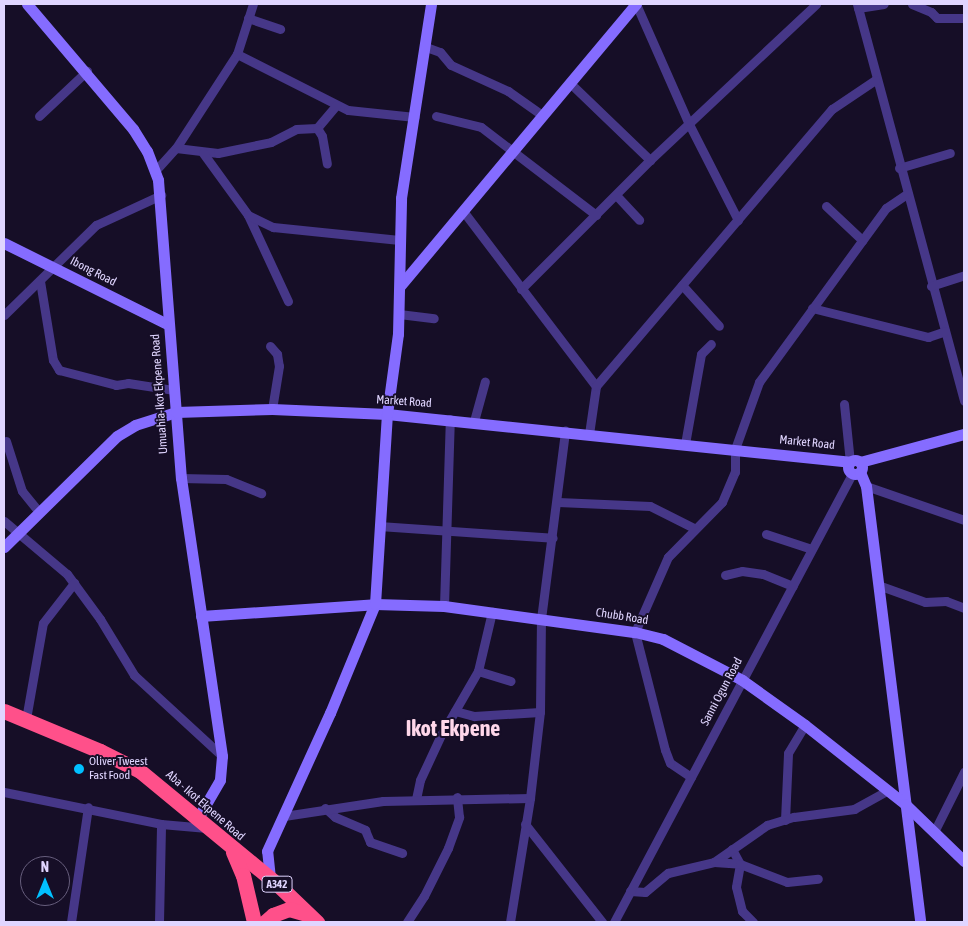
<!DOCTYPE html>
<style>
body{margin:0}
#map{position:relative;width:968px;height:926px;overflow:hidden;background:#160e27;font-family:"Asap Condensed",sans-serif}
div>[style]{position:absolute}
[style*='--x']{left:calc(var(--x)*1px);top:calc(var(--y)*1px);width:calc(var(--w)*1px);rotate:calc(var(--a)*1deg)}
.street>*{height:9px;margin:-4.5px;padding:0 4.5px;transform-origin:4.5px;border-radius:4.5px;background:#463788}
.secondary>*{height:11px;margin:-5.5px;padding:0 5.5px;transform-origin:5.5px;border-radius:5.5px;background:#856cff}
.secondary>.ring{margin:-5.5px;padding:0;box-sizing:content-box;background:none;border:11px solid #856cff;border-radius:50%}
.highway>*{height:15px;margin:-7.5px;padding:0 7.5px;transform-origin:7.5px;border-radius:7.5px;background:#ff508a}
.dots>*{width:14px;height:14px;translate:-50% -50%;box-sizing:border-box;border:2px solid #160e27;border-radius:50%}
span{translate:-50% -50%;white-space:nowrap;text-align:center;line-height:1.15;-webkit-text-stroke:4px #160e27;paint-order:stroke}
.shield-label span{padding:1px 4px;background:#160e27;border:1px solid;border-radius:4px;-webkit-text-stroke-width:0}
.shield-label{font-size:11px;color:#e0d5ff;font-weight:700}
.street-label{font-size:12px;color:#e0d5ff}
.poi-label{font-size:12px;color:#e0d5ff}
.left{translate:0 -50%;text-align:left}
.town-label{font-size:22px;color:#ffd7ea;font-weight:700}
.frame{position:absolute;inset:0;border:5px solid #e0d5ff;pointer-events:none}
.north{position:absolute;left:20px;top:856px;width:50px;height:50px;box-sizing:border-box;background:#160e27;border:1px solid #675e7d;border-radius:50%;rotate:0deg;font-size:14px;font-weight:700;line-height:20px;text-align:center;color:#e0d5ff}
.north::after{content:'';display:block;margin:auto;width:18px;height:22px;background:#01c0ff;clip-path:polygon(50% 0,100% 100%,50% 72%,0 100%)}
</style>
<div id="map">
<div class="street">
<i style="--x:636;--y:4;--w:131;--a:66.2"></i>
<i style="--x:689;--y:124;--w:108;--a:63"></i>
<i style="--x:857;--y:4;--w:411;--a:74.9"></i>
<i style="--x:912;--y:4;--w:21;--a:23"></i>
<i style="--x:931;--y:12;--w:8;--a:45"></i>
<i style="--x:937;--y:18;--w:27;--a:0"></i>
<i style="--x:858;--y:8;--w:26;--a:-9"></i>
<i style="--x:248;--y:18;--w:34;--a:19"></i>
<i style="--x:426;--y:47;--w:15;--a:20"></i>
<i style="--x:440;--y:52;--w:17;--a:50"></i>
<i style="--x:451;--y:65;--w:63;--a:24.5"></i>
<i style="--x:508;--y:91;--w:42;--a:35.2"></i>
<i style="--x:237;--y:54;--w:124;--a:26.8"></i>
<i style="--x:348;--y:110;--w:67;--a:6"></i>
<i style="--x:571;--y:84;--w:110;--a:43.9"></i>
<i style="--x:39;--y:116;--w:66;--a:-43.2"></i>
<i style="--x:436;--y:116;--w:46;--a:13.7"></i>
<i style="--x:481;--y:127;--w:145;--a:37.4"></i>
<i style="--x:317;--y:128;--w:30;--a:-50"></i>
<i style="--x:176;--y:148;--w:42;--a:6.8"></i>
<i style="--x:218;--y:153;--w:54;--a:-11.7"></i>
<i style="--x:271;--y:142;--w:28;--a:-27"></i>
<i style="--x:296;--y:129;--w:21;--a:-3"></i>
<i style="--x:317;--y:128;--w:9;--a:58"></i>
<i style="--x:322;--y:136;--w:28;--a:80"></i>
<i style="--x:203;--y:153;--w:77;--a:54"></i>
<i style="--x:248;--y:215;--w:95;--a:65.1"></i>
<i style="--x:899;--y:168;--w:53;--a:-16.4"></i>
<i style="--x:155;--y:171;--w:31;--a:-48"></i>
<i style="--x:176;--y:148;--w:112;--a:-57"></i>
<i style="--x:237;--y:54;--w:52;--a:-72.3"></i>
<i style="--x:616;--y:195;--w:34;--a:47"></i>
<i style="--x:826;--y:206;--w:50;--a:43.4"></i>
<i style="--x:463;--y:211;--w:220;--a:52.8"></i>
<i style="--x:248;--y:215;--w:28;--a:26"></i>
<i style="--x:273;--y:227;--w:127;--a:5.9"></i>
<i style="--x:40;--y:281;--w:80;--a:80.7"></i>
<i style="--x:53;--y:360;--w:12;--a:59"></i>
<i style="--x:59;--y:370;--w:59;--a:14.7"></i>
<i style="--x:116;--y:385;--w:12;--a:-9"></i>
<i style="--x:128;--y:383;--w:47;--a:8.7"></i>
<i style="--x:682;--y:285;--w:55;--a:47.9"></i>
<i style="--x:931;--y:286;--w:35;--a:-18"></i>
<i style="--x:521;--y:289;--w:182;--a:-45"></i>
<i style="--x:650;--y:160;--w:228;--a:-43.2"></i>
<i style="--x:812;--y:308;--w:120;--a:14"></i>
<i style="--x:928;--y:337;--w:18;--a:-19"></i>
<i style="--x:399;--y:314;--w:35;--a:7"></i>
<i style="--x:4;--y:315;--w:129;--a:-44.4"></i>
<i style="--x:96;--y:225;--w:72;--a:-24.8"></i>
<i style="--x:270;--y:346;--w:11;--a:49"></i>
<i style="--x:277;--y:354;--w:12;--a:81"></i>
<i style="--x:279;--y:366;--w:44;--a:99.2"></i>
<i style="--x:844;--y:404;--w:58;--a:84.1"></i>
<i style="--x:474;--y:421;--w:41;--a:-74.6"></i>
<i style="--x:589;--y:434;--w:49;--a:-81.7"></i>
<i style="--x:596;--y:386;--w:364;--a:-49.6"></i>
<i style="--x:832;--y:109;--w:52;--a:-34"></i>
<i style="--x:6;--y:441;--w:52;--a:72.3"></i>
<i style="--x:22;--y:491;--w:26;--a:51"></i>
<i style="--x:685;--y:444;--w:91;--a:-79.9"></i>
<i style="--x:701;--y:354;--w:14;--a:-45"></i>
<i style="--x:181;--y:478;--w:45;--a:1.3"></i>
<i style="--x:226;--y:479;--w:38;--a:22"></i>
<i style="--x:866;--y:486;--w:104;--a:19.1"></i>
<i style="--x:558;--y:502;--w:92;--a:2.5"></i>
<i style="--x:650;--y:506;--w:49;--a:26.6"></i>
<i style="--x:4;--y:521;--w:82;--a:40.1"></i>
<i style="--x:67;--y:574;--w:56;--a:53.7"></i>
<i style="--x:100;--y:619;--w:66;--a:58.7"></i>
<i style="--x:134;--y:675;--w:120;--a:42.6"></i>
<i style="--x:379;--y:526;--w:174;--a:3.9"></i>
<i style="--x:766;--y:534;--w:48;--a:18.1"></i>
<i style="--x:725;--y:575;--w:17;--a:-13"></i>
<i style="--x:742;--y:571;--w:21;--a:8"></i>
<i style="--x:763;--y:574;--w:32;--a:22"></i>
<i style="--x:878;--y:585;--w:50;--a:19.9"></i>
<i style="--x:925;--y:602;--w:21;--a:-3"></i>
<i style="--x:946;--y:601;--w:19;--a:21"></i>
<i style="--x:444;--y:606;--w:187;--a:-88.2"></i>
<i style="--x:478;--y:671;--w:34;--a:17"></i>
<i style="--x:455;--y:711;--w:20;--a:15"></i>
<i style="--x:474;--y:716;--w:66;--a:-3.5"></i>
<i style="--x:26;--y:719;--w:97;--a:-80"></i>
<i style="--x:43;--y:623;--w:51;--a:-52.2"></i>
<i style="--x:691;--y:777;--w:25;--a:-146"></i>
<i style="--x:670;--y:763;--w:14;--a:-111"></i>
<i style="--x:665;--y:750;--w:122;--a:-104.3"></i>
<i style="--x:635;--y:632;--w:82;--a:-66.3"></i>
<i style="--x:668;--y:557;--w:77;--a:-45.5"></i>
<i style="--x:722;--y:502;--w:33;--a:-67"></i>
<i style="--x:735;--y:472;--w:23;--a:-90"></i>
<i style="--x:735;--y:449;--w:71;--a:-70.3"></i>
<i style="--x:759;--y:382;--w:215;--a:-53.9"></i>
<i style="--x:886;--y:208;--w:25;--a:-34"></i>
<i style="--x:4;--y:792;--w:160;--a:11.5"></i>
<i style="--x:161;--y:824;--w:46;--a:5"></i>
<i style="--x:416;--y:799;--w:19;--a:-78"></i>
<i style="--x:420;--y:780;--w:50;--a:-65"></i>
<i style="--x:441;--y:735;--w:74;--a:-60"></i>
<i style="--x:478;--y:671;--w:61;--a:-76.7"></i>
<i style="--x:325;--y:808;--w:13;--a:42"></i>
<i style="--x:335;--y:817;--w:33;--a:23"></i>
<i style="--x:365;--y:830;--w:13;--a:67"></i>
<i style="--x:370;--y:842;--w:34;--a:19"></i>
<i style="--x:284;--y:816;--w:100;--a:-8.6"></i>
<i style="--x:383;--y:801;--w:147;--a:-1.2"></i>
<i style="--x:785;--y:820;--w:67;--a:-87.4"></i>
<i style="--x:788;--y:753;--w:33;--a:-59"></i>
<i style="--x:525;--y:824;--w:125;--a:51.8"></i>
<i style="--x:935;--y:830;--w:65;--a:-63.4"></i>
<i style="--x:732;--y:849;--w:17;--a:62"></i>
<i style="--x:740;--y:864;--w:23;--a:100"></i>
<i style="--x:736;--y:887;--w:25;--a:76"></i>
<i style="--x:742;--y:911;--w:16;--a:45"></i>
<i style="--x:714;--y:862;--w:65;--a:-34.9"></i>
<i style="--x:767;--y:825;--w:28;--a:-17"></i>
<i style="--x:794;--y:817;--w:61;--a:-7.6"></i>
<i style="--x:854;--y:809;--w:37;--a:-29"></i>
<i style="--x:630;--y:891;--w:15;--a:4"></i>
<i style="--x:645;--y:892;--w:30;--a:-40"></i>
<i style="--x:668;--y:873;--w:47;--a:-13.4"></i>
<i style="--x:714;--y:862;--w:26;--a:4"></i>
<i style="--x:740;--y:864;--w:50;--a:21"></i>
<i style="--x:787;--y:882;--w:31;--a:-6"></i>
<i style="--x:71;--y:922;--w:116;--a:-81.6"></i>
<i style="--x:159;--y:922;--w:98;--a:-88.8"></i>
<i style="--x:407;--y:922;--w:31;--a:-57"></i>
<i style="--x:424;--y:896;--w:54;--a:-63.4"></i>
<i style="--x:448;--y:848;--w:33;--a:-70"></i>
<i style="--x:459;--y:817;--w:20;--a:-96"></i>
<i style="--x:510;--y:922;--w:126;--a:-80.8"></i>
<i style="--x:530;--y:798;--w:87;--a:-83.4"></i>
<i style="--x:540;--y:712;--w:93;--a:-89.4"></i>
<i style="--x:541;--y:619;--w:190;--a:-82.7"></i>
<i style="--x:614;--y:922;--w:507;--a:-62.02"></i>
</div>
<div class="secondary">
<i style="--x:27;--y:4;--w:164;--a:49.7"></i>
<i style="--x:133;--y:129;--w:26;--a:58"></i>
<i style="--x:147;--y:151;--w:31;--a:69"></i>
<i style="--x:158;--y:180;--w:299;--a:85.6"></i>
<i style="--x:181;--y:478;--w:281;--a:81.6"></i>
<i style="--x:222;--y:756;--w:24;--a:95"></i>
<i style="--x:220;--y:780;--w:44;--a:120.1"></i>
<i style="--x:4;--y:243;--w:184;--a:26.4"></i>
<i style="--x:400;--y:286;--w:368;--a:-50.1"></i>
<i class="ring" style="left:848px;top:460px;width:3px;height:3px"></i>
<i style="--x:860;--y:462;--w:108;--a:-15.1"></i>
<i style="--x:860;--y:472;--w:15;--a:67"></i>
<i style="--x:866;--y:486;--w:439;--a:82.9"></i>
<i style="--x:4;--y:547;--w:158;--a:-44.5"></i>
<i style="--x:117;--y:436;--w:21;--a:-31"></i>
<i style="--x:135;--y:425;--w:43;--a:-17.6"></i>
<i style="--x:176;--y:412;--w:96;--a:-1.8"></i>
<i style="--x:272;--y:409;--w:115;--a:2.5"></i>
<i style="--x:387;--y:414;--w:465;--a:5.9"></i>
<i style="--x:201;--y:616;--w:174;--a:-3.9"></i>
<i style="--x:375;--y:604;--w:69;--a:1.7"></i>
<i style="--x:444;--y:606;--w:193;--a:7.8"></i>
<i style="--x:635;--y:632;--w:29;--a:14"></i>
<i style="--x:663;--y:639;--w:89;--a:27.4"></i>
<i style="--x:742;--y:680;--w:77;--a:35.5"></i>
<i style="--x:805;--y:725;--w:127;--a:38.3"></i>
<i style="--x:905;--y:804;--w:82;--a:44"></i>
<i style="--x:270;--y:878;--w:27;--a:-96"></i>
<i style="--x:267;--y:851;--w:152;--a:-65.5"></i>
<i style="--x:330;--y:713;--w:118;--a:-67.6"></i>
<i style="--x:375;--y:604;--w:190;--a:-86.4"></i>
<i style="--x:387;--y:414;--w:81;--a:-82.2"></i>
<i style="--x:398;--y:334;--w:136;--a:-88.7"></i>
<i style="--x:401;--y:198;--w:196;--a:-81.2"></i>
</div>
<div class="highway">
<i style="--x:4;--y:711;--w:104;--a:22.6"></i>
<i style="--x:100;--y:751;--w:45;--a:26.6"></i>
<i style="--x:140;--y:771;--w:176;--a:39.5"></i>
<i style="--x:276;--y:883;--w:57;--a:43.6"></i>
<i style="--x:233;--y:852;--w:25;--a:67"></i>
<i style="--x:243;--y:875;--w:48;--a:76.8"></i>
<i style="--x:265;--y:922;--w:11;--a:-41"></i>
<i style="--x:273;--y:915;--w:17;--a:-21"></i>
<i style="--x:289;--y:909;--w:19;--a:16"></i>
</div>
<div class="dots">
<i style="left:79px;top:769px;background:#01c0ff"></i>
</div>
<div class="shield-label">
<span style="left:277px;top:884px">A342</span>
</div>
<div class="street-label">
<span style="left:93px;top:272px;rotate:27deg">Ibong Road</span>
<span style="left:160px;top:394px;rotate:-94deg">Umuahia-Ikot Ekpene Road</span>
<span style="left:404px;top:402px;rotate:4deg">Market Road</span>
<span style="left:807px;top:443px;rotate:6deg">Market Road</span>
<span style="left:622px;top:617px;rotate:9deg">Chubb Road</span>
<span style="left:722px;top:692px;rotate:-62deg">Sanni Ogun Road</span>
<span style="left:205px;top:806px;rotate:41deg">Aba - Ikot Ekpene Road</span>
</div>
<div class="poi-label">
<span class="left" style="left:89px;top:769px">Oliver Tweest<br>Fast Food</span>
</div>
<div class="town-label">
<span style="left:453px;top:729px">Ikot Ekpene</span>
</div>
<div class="frame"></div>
<div class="north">N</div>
</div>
